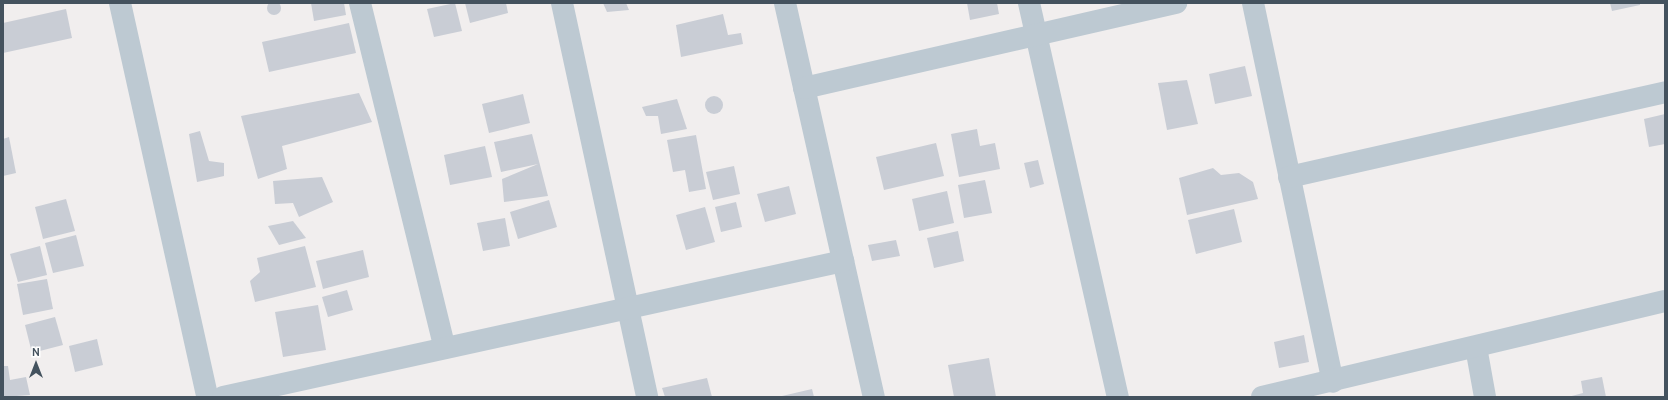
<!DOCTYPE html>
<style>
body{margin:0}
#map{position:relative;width:1668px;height:400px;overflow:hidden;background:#f1eeee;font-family:Cabin,sans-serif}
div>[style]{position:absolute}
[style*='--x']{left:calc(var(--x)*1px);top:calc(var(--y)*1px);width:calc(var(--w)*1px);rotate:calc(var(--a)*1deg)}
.building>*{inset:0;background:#c9cdd5}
.round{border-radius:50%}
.minor>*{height:22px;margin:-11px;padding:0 11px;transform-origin:11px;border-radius:11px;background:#bdc9d2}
span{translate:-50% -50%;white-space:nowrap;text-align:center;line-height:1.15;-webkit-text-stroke:3.5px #fff;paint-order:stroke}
.frame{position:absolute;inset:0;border:4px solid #44525e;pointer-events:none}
.north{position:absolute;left:16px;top:344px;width:40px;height:40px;-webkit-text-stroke:3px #fff;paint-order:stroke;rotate:0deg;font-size:11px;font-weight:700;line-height:16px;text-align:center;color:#44525e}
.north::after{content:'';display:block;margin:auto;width:14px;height:18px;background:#44525e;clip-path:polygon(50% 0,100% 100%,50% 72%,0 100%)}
</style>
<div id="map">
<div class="building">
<i class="round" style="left:267px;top:1px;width:14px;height:14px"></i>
<i style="clip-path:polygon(311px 3px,344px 3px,346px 15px,314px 21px)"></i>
<i style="clip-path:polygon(455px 3px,462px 31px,434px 37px,427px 9px)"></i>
<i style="clip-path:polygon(465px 3px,506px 3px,508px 13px,470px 23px)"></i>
<i style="clip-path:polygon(603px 3px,626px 3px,629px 10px,607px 12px)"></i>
<i style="clip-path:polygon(967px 3px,997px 3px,999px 14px,970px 20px)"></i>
<i style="clip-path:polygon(1610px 3px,1640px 3px,1640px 5px,1612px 11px)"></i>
<i style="clip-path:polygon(66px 9px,72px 38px,3px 53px,3px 23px)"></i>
<i style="clip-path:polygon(723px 14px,728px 35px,741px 33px,743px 44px,681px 57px,676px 25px)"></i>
<i style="clip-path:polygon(349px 23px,356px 53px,269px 72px,262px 42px)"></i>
<i style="clip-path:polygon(1245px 66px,1252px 96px,1215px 104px,1209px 74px)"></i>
<i style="clip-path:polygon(1187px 80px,1198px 124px,1167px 130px,1158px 83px)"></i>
<i style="clip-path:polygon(359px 93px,372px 122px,282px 146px,287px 169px,258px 179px,241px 116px)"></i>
<i style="clip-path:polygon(523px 94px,530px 123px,489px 133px,482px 104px)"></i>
<i class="round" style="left:705px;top:96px;width:18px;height:18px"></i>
<i style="clip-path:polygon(677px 99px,687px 129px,661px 134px,658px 116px,646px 116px,642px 107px)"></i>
<i style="clip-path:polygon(1665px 114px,1665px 144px,1649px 147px,1644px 119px)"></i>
<i style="clip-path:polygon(977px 129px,980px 146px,995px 143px,1000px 169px,959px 177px,951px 134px)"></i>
<i style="clip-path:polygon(200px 131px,209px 161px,224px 163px,224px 176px,197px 182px,189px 134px)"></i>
<i style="clip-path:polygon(532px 134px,548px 196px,504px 202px,502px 179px,538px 164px,501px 172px,494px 142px)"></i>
<i style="clip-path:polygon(696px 135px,706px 189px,689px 192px,685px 170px,673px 172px,667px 140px)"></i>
<i style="clip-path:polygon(9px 137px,16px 173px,3px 176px,3px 139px)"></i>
<i style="clip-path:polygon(936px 143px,944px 176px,884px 190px,876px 157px)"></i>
<i style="clip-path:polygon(485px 146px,492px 177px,450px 185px,444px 155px)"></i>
<i style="clip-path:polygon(1038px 160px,1044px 184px,1030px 188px,1024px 163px)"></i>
<i style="clip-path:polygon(734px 166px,740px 194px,713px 200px,706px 172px)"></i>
<i style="clip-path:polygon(1213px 168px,1221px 175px,1239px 173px,1253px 182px,1258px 199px,1187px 215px,1179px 178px)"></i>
<i style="clip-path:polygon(322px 177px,333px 202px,299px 217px,293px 203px,275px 204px,273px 181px)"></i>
<i style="clip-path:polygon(985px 180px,992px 213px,964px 218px,958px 185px)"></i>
<i style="clip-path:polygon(789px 186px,796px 214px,765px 222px,757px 194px)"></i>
<i style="clip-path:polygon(947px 191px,954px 223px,919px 231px,912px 199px)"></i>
<i style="clip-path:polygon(66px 199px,75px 231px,43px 239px,35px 207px)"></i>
<i style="clip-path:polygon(549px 200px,557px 227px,518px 239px,510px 212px)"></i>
<i style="clip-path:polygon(736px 202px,742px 227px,721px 232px,715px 207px)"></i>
<i style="clip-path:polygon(705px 207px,715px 242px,686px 250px,676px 215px)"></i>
<i style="clip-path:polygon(1234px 209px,1242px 242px,1196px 254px,1188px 220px)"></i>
<i style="clip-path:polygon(505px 218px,510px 246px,483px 251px,477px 223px)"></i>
<i style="clip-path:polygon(293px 221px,306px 238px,279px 245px,268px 226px)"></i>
<i style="clip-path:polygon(958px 231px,964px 261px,934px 268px,927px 238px)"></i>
<i style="clip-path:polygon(76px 235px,84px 266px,53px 273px,45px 243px)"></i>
<i style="clip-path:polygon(896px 240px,900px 256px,872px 261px,868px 245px)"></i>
<i style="clip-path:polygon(40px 246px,47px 275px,18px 282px,10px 254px)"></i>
<i style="clip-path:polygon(305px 246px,316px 287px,255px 302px,250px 281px,260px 272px,257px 258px)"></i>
<i style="clip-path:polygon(363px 250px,369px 277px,323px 289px,316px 261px)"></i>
<i style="clip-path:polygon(47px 279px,53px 309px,23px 315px,17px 284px)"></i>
<i style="clip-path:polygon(347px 290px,353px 310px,328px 317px,322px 297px)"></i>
<i style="clip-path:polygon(318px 305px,326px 350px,283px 357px,275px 312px)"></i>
<i style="clip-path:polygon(55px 317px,63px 345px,32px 353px,25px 325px)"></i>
<i style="clip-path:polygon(1304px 335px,1309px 362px,1279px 368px,1274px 342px)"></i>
<i style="clip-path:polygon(97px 339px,103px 365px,75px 372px,69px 346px)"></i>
<i style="clip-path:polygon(989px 358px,996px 397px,954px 397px,948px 365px)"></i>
<i style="clip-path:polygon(3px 366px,8px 366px,10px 380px,26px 377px,30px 395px,3px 397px)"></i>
<i style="clip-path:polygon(1602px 377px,1606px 397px,1568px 397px,1583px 393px,1581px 381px)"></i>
<i style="clip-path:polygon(707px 378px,712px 397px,665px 397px,662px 388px)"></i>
<i style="clip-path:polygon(812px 389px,814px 397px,782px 397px,782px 396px)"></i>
</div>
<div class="minor">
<i style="--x:120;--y:3;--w:403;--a:77.5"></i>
<i style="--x:360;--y:3;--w:355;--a:76.2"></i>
<i style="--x:562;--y:3;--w:403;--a:77.8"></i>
<i style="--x:785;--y:3;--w:404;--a:77.3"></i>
<i style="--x:1029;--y:3;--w:404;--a:77.3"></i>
<i style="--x:1253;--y:3;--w:387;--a:78.1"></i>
<i style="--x:804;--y:88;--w:382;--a:-12.9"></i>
<i style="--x:1289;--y:177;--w:385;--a:-12.7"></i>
<i style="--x:1476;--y:347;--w:51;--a:79.8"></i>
<i style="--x:223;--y:397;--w:635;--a:-12.37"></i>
<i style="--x:1262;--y:397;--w:414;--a:-13.4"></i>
</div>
<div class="frame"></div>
<div class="north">N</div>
</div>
